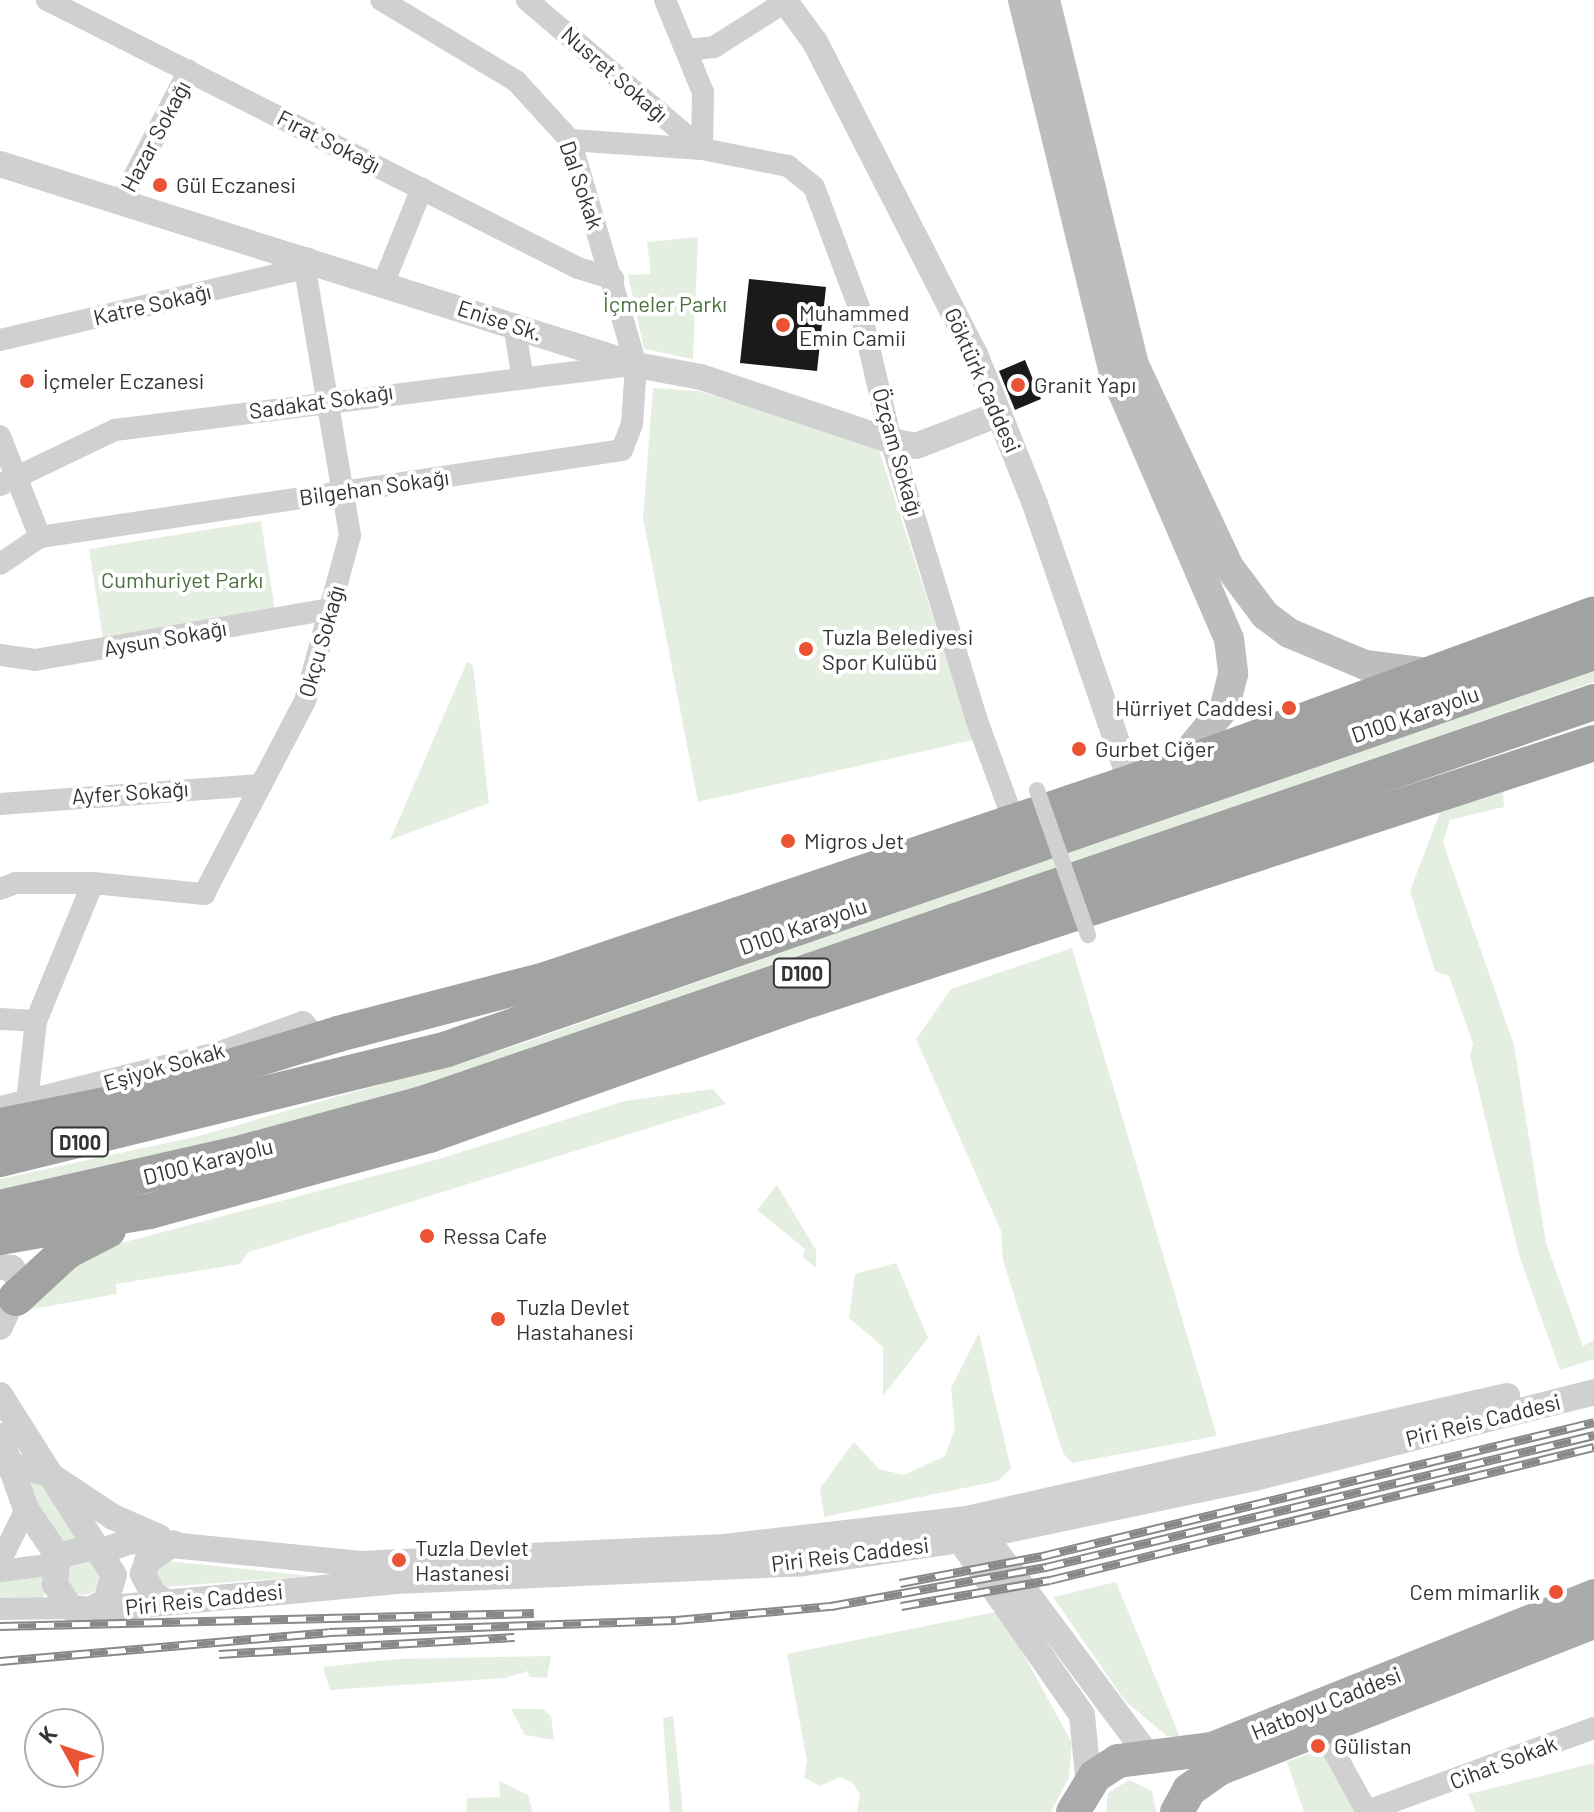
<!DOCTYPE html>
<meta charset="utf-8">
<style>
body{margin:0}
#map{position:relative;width:1594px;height:1812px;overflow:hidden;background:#fff;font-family:Barlow,sans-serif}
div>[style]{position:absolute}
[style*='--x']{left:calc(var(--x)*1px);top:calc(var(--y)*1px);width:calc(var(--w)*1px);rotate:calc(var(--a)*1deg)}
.green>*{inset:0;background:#e5efe1}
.round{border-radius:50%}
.building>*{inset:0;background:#1a1a1a}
.minor>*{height:22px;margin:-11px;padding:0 11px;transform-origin:11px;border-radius:11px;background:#d0d0d0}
.tertiary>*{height:26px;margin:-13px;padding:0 13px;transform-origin:13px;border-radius:13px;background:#d0d0d0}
.secondary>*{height:30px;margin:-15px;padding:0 15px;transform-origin:15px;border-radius:15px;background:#bdbdbd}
.primary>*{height:34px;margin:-17px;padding:0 17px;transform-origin:17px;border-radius:17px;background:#ababab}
.trunk>*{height:36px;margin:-18px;padding:0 18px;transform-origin:18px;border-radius:18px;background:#a2a2a2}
.rail>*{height:9px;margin-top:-4.5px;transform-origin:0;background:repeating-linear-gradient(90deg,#fff 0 18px,#888 0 36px);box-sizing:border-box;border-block:2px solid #888}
.pedestrian-bridge>*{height:16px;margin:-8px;padding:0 8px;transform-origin:8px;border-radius:8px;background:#d0d0d0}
.dots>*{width:22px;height:22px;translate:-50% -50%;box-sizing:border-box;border:4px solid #fff;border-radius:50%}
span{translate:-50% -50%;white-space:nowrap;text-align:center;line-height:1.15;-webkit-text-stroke:8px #fff;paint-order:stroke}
.shield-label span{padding:2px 6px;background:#fff;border:2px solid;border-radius:6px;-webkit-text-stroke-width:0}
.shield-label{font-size:20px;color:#333;font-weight:700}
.street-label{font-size:22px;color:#333}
.poi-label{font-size:22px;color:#333}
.left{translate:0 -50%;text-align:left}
.right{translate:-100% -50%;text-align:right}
.park-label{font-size:22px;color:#49713e}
.north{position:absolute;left:24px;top:1708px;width:80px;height:80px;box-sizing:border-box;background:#fff;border:2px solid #adadad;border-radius:50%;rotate:310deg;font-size:22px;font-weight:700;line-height:32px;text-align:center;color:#333}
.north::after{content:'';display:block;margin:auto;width:28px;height:36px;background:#ea5434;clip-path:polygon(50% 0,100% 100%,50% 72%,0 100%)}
</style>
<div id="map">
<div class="green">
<i style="clip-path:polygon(698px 237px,693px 359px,644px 349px,628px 275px,651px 274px,647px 242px)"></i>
<i style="clip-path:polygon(653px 388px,698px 391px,877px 444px,973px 740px,698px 802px,643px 518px)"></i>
<i style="clip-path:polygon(261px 521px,275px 610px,103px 638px,89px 549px)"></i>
<i style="clip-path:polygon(467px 662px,473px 665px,489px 803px,390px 840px)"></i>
<i style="clip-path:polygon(1594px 668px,1594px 682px,380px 1103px,0 1194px,0 1179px,199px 1136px,515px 1046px)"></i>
<i style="clip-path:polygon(1503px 788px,1504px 807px,1450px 820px,1443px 842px,1514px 1045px,1546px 1243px,1583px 1346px,1594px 1340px,1594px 1359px,1560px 1370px,1519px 1255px,1470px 1056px,1473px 1043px,1449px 976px,1435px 971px,1410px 891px,1440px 812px)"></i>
<i style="clip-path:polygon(1072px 948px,1217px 1436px,1072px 1463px,1063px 1453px,1003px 1260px,1001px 1231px,916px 1039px,951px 989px)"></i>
<i style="clip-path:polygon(713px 1089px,726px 1104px,249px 1252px,240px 1264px,116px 1284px,117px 1294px,27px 1310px,63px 1270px,106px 1247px,439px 1159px,625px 1101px)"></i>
<i style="clip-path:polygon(777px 1185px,816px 1250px,816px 1268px,803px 1257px,805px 1249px,757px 1210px)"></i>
<i style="clip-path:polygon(896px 1263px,928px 1338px,883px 1396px,883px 1347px,849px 1318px,855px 1274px)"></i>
<i style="clip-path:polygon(979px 1333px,1011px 1469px,998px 1481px,824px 1517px,820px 1488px,854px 1442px,879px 1469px,904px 1475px,945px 1456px,955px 1428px,951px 1388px)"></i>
<i style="clip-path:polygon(24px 1482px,43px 1482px,77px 1539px,47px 1545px)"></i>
<i class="round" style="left:65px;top:1559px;width:36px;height:36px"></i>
<i style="clip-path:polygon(168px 1561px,310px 1576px,165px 1587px,156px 1580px,156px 1568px)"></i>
<i style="clip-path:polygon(43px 1572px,48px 1590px,42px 1598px,0 1599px,0 1578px)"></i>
<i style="clip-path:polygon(1116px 1582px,1180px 1737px,1167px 1736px,1125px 1701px,1053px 1597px)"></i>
<i style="clip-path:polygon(1000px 1611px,1072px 1743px,1069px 1777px,1051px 1812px,857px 1812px,860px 1795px,853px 1783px,840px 1777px,820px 1786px,804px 1778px,807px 1761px,787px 1654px)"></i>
<i style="clip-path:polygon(551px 1656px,547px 1678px,529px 1677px,528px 1671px,505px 1678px,330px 1690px,323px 1667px,396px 1659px)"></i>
<i style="clip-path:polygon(511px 1709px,543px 1709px,551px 1716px,554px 1740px,525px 1735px)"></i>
<i style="clip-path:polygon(673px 1716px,683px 1812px,670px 1812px,663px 1718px)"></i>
<i style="clip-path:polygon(1321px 1749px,1355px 1812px,1304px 1812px,1287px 1762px)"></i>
<i style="clip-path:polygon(1594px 1763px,1594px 1812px,1476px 1812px,1468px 1794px)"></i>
<i style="clip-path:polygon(1129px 1780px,1152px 1791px,1156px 1812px,1106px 1812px,1108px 1793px)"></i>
<i style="clip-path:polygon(499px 1781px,528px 1795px,533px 1812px,466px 1812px,467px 1798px,500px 1797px)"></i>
</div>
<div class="building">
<i style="clip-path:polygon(749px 279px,826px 287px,817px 371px,740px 363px)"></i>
<i style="clip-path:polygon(1025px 360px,1041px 399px,1015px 410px,999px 371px)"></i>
</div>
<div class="minor">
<i style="--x:47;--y:0;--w:595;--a:26.78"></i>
<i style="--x:578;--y:268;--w:37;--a:17"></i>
<i style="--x:527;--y:0;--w:230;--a:40.4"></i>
<i style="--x:665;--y:0;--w:100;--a:67.6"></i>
<i style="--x:703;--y:92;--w:57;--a:91"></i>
<i style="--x:686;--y:50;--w:28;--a:-6"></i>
<i style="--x:714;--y:47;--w:84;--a:-32.4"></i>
<i style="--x:570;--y:140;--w:132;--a:3.9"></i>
<i style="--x:702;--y:149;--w:88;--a:11.2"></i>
<i style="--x:788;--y:166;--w:33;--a:39"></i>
<i style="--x:814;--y:187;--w:134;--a:69.5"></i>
<i style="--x:861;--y:313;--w:131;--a:76.8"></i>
<i style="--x:891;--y:441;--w:290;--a:72.9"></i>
<i style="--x:976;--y:718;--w:111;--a:69.9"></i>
<i style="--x:121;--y:202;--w:148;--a:-62.7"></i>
<i style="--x:384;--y:282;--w:101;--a:-68"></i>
<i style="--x:514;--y:324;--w:51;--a:80.9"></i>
<i style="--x:0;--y:340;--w:313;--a:-13.3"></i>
<i style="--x:0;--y:436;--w:109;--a:68.4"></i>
<i style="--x:40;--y:537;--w:48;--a:146"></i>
<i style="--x:0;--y:485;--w:127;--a:-25.6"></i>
<i style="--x:115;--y:430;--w:520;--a:-7.18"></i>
<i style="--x:40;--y:537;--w:588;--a:-8.5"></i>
<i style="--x:622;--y:450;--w:28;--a:-69"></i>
<i style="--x:632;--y:424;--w:59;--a:-86.1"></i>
<i style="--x:636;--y:365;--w:234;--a:-106.3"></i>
<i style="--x:570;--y:140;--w:80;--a:-132.5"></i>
<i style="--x:516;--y:81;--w:157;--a:-149"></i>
<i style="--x:0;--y:655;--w:35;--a:8"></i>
<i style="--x:35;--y:660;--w:299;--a:-9.8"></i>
<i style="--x:0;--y:804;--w:262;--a:-4.2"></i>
<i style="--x:0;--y:889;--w:17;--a:-21"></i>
<i style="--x:16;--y:883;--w:77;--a:0"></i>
<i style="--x:93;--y:883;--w:112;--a:5.7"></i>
<i style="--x:204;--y:894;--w:218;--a:-62.4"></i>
<i style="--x:305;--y:701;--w:172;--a:-74.8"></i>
<i style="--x:350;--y:535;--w:271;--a:-99.6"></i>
<i style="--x:305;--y:268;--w:10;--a:-73"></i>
<i style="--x:0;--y:1019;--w:36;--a:3"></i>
<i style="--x:27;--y:1102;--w:81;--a:-83.7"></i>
<i style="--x:36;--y:1021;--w:149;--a:-67.6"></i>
<i style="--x:0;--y:1107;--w:227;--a:-14"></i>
<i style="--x:220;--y:1052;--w:88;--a:-19.9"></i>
<i style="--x:303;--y:1022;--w:25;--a:47"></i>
<i style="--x:0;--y:1562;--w:59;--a:-63.9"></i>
<i style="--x:0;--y:1571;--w:55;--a:-7.3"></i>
<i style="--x:0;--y:1609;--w:71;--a:-0.8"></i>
<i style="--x:1322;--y:1730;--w:94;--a:61.2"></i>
<i style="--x:1367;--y:1811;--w:242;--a:-20.1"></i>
</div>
<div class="tertiary">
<i style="--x:784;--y:0;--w:52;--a:53.6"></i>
<i style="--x:815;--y:42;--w:351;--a:62.9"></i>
<i style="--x:975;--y:354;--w:162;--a:68.2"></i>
<i style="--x:1035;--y:504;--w:295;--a:71"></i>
<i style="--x:0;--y:164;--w:667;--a:17.54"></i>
<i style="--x:636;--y:365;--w:66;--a:10.5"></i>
<i style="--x:701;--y:377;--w:200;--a:18.6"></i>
<i style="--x:891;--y:441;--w:25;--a:11"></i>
<i style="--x:916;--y:446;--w:89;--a:-21.1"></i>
<i style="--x:0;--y:1267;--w:12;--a:5"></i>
<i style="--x:12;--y:1268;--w:16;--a:60"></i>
<i style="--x:20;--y:1282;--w:49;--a:114"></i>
<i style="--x:0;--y:1395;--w:213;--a:57.7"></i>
<i style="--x:114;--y:1575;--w:27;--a:107"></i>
<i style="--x:106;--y:1601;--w:18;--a:151"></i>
<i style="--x:90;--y:1610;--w:19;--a:-174"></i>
<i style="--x:71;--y:1608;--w:29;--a:-124"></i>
<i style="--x:55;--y:1584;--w:28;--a:-84"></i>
<i style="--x:58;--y:1556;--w:37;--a:-14"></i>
<i style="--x:0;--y:1436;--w:77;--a:70.4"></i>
<i style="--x:26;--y:1509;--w:57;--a:55.8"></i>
<i style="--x:0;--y:1463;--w:48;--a:12"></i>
<i style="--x:47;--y:1473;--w:79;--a:33.7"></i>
<i style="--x:113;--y:1517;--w:50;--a:23.5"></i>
<i style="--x:977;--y:1526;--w:293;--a:53.3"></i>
<i style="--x:960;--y:1540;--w:213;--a:55.1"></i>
<i style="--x:1082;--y:1715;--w:71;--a:84.4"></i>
<i style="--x:102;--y:1551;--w:31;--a:-19"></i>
<i style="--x:131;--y:1541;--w:231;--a:5.7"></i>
<i style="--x:361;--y:1564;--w:363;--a:-2.7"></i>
<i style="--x:724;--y:1547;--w:245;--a:-6.6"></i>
<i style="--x:967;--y:1519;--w:554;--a:-12.83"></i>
<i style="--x:165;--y:1601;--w:13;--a:-151"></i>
<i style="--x:154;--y:1595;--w:24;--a:-118"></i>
<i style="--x:143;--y:1574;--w:13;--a:-72"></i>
<i style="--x:147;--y:1562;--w:32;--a:-36"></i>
<i style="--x:90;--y:1610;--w:308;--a:-5.4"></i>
<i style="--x:397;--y:1581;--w:407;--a:-2.5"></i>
<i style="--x:804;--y:1563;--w:158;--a:-8.4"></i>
<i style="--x:960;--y:1540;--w:301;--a:-11.9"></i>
<i style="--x:1255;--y:1478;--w:350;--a:-14.2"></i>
</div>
<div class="secondary">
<i style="--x:1023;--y:0;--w:383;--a:76.3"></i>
<i style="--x:1114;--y:372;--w:291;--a:66.7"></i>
<i style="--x:1229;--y:639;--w:35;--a:83"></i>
<i style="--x:1233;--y:674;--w:34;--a:104"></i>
<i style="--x:1225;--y:707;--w:74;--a:129.5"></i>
<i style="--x:1045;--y:0;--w:376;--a:76.3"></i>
<i style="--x:1134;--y:365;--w:223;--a:64.8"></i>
<i style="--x:1229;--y:567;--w:60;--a:53.1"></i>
<i style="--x:1265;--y:615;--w:30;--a:37"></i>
<i style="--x:1289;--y:633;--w:82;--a:22.8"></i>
<i style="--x:1365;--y:665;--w:64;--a:7.1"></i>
</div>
<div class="primary">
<i style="--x:1073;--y:1812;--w:42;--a:-58.6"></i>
<i style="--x:1095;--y:1776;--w:27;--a:-33"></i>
<i style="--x:1118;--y:1761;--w:95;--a:-7.3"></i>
<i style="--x:1212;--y:1749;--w:412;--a:-21.8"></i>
<i style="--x:1177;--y:1812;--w:25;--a:-61"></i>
<i style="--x:1189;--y:1790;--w:39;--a:-35"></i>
<i style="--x:1221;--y:1768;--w:401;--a:-21.4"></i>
</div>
<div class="trunk">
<i style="--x:0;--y:1126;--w:108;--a:-11.2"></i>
<i style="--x:106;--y:1105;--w:243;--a:-17"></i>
<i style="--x:338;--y:1034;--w:214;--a:-14.6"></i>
<i style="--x:545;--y:980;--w:664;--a:-18.63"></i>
<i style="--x:1174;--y:768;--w:447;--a:-20.1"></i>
<i style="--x:0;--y:1159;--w:460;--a:-13.8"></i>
<i style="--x:447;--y:1049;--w:1214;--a:-19.09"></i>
<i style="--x:0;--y:1208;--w:240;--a:-12.8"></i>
<i style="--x:234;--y:1155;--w:198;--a:-15.2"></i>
<i style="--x:425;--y:1103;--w:1236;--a:-18.93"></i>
<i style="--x:0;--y:1237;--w:152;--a:-9.8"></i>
<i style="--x:150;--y:1211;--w:289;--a:-15.2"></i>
<i style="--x:429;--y:1135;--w:391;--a:-19.6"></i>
<i style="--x:797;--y:1004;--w:839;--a:-18.13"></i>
<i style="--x:16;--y:1298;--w:69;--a:-42.7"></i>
<i style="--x:67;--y:1251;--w:46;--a:-27.1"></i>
</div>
<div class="rail">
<i style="--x:900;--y:1583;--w:145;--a:-10.8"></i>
<i style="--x:1042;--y:1556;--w:568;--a:-13.64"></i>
<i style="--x:901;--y:1606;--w:151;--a:-9.9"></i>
<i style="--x:1050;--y:1580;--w:560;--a:-13.74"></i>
<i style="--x:0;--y:1626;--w:534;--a:-1.39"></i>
<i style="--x:219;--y:1654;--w:296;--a:-3.3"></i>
<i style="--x:0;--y:1661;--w:330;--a:-5"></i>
<i style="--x:329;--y:1632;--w:347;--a:-2"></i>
<i style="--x:676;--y:1620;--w:156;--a:-5.2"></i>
<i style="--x:831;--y:1606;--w:219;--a:-10.3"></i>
<i style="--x:1046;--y:1567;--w:564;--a:-13.54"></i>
</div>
<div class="pedestrian-bridge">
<i style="--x:1037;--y:790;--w:154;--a:70.6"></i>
</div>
<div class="dots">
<i style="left:160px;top:185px;background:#ea5434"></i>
<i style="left:783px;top:325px;background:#ea5434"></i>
<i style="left:27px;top:381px;background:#ea5434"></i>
<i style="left:1018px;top:385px;background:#ea5434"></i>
<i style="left:806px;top:649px;background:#ea5434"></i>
<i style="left:1289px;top:708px;background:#ea5434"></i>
<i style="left:1079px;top:749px;background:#ea5434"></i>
<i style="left:788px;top:841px;background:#ea5434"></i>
<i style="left:427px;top:1236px;background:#ea5434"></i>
<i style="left:498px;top:1319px;background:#ea5434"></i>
<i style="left:399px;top:1560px;background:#ea5434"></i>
<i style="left:1556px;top:1592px;background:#ea5434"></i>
<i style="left:1318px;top:1746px;background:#ea5434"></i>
</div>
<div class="shield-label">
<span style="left:802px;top:973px">D100</span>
<span style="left:80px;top:1142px">D100</span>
</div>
<div class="street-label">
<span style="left:615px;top:74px;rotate:41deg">Nusret Sokağı</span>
<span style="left:155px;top:136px;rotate:-62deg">Hazar Sokağı</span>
<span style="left:329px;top:141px;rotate:27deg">Fırat Sokağı</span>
<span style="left:582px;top:185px;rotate:71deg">Dal Sokak</span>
<span style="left:152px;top:304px;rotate:-13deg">Katre Sokağı</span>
<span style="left:500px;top:320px;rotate:18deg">Enise Sk.</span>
<span style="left:983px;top:380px;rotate:66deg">Göktürk Caddesi</span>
<span style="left:321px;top:401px;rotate:-8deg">Sadakat Sokağı</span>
<span style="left:898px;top:452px;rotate:74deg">Özçam Sokağı</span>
<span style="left:374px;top:487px;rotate:-8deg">Bilgehan Sokağı</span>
<span style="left:165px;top:638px;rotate:-10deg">Aysun Sokağı</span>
<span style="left:321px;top:641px;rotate:-74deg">Okçu Sokağı</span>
<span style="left:1415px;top:714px;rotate:-19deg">D100 Karayolu</span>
<span style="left:130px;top:792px;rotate:-4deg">Ayfer Sokağı</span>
<span style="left:803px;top:926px;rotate:-19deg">D100 Karayolu</span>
<span style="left:164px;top:1066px;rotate:-16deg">Eşiyok Sokak</span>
<span style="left:208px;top:1161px;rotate:-14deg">D100 Karayolu</span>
<span style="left:1483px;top:1420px;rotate:-14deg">Piri Reis Caddesi</span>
<span style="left:850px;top:1554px;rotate:-7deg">Piri Reis Caddesi</span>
<span style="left:204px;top:1599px;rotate:-6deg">Piri Reis Caddesi</span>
<span style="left:1326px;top:1703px;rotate:-22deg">Hatboyu Caddesi</span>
<span style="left:1503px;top:1762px;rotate:-21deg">Cihat Sokak</span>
</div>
<div class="poi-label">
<span class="left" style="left:176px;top:185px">Gül Eczanesi</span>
<span class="left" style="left:799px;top:325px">Muhammed<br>Emin Camii</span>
<span class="left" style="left:43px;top:381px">İçmeler Eczanesi</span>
<span class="left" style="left:1034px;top:385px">Granit Yapı</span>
<span class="left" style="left:822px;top:649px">Tuzla Belediyesi<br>Spor Kulübü</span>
<span class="right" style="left:1273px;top:708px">Hürriyet Caddesi</span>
<span class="left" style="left:1095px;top:749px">Gurbet Ciğer</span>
<span class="left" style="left:804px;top:841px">Migros Jet</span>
<span class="left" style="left:443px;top:1236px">Ressa Cafe</span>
<span class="left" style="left:516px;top:1319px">Tuzla Devlet<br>Hastahanesi</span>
<span class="left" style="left:415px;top:1560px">Tuzla Devlet<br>Hastanesi</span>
<span class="right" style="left:1540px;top:1592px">Cem mimarlik</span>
<span class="left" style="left:1334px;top:1746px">Gülistan</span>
</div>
<div class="park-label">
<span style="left:665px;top:304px">İçmeler Parkı</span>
<span style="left:182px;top:580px">Cumhuriyet Parkı</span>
</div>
<div class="north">K</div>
</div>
